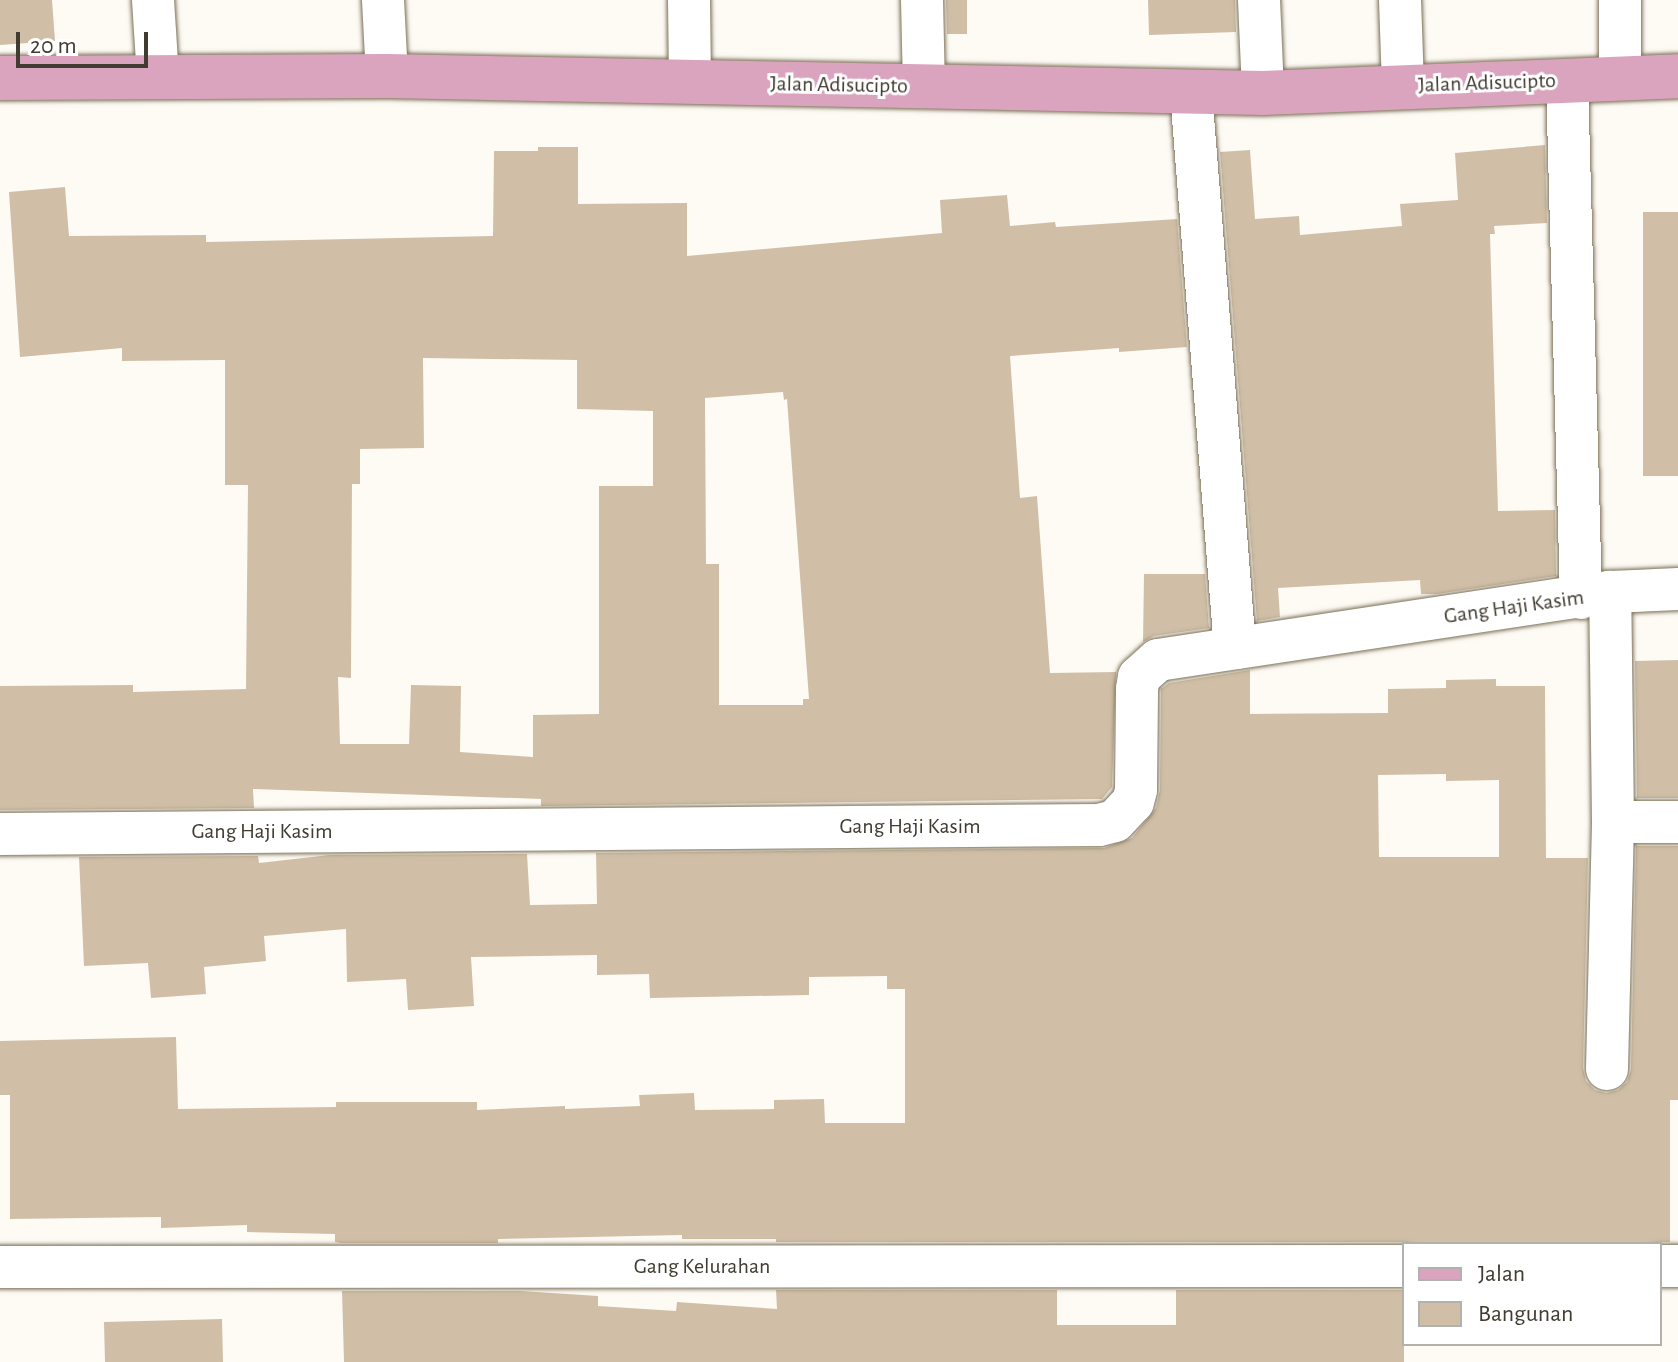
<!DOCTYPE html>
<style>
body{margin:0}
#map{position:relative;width:1678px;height:1362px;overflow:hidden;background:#fefbf5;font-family:"Alegreya Sans",sans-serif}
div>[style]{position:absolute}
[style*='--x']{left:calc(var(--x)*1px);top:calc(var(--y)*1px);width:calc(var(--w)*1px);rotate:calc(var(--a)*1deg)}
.building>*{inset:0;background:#d0bfa6}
.roads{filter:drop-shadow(0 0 2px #7b6f56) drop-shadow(0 0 2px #7b6f56)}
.minor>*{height:42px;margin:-21px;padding:0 21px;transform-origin:21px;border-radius:21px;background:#fff}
.major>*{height:44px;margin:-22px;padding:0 22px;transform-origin:22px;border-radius:22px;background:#daa4be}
span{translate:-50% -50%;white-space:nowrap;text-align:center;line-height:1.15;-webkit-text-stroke:6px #fff;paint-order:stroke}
.street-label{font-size:22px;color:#413c31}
.legend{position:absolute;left:1402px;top:1242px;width:260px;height:104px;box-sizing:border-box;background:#fff;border:2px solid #b3b1ad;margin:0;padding:10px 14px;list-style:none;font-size:24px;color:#413c31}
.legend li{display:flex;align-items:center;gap:16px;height:40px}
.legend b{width:40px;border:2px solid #b3b1ad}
.scale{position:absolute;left:16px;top:32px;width:132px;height:36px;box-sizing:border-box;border:4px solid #413c31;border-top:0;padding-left:10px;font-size:24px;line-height:28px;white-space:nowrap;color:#413c31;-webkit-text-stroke:6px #fff;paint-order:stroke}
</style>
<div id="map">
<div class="building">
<i style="clip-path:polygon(0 0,52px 0,55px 41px,0 45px)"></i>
<i style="clip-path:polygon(946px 0,967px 0,967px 34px,947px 34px)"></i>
<i style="clip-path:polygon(1148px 0,1235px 0,1236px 32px,1149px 35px)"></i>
<i style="clip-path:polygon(1545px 145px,1547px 223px,1494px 226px,1495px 234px,1490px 234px,1498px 511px,1555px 510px,1556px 576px,1437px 594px,1421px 594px,1420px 580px,1278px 588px,1280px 617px,1257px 621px,1220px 152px,1250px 150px,1255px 219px,1299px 216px,1300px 235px,1402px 226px,1400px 204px,1458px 200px,1455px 153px)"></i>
<i style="clip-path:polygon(evenodd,538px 147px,578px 147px,578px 204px,687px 203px,687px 256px,942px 233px,940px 200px,1007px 195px,1010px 226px,1055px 222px,1056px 227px,1177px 219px,1187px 347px,1119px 352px,1119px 348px,1010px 356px,1020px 498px,1037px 496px,1050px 673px,1116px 672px,1112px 787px,1102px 799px,541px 806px,541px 799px,253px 789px,254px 808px,0 810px,0 686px,133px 685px,133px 692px,246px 689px,248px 485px,225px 485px,225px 360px,122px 361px,122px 348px,20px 357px,9px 192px,65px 187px,69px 236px,206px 235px,206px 242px,493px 236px,494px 151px,538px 151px,538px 147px,423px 358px,577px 360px,577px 409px,653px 411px,653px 486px,599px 486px,599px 714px,533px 715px,533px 757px,460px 752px,461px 686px,411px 685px,409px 744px,340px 744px,338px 677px,351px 678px,352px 484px,360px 484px,360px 449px,424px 448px,423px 358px,538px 147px,783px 392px,784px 400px,787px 399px,809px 699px,803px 699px,803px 705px,719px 705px,719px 564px,706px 564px,705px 398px,783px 392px)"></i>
<i style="clip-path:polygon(1643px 212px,1678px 212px,1678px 476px,1643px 476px)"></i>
<i style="clip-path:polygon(1144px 574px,1205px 574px,1209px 628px,1154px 636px,1143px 642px)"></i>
<i style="clip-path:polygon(1678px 660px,1678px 798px,1637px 798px,1635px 661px)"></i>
<i style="clip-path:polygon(evenodd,1250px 670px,1250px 714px,1388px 713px,1388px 689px,1446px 688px,1446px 680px,1496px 679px,1496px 686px,1545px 686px,1546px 858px,1588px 858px,1583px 1068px,1586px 1081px,1595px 1090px,1606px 1093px,1618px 1090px,1627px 1082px,1631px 1070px,1636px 846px,1678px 846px,1678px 1100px,1670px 1100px,1670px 1242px,776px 1242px,776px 1239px,682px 1239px,682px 1235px,498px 1239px,498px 1243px,341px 1243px,335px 1242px,335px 1234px,247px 1232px,247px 1225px,161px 1228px,161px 1217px,10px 1219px,10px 1095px,0 1095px,0 1041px,176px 1037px,178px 1109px,336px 1107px,336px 1102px,477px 1102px,477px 1110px,565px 1106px,565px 1109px,640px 1106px,639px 1095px,694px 1093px,695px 1110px,774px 1109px,774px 1100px,824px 1099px,825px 1123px,905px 1123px,905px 989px,887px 989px,887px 976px,809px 977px,809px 995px,650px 998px,649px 974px,597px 975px,597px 955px,471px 957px,474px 1006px,408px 1010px,406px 979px,347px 982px,346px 929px,264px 936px,266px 961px,204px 967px,206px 994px,151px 998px,148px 963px,84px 966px,79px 857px,258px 856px,259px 863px,330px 855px,527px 854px,530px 905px,597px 904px,596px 853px,1104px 848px,1132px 838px,1156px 808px,1160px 790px,1161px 689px,1169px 683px,1250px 670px,1446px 774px,1446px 781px,1499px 780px,1499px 857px,1379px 857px,1378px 775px,1446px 774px)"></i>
<i style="clip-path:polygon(776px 1290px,1057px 1290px,1057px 1325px,1176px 1325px,1176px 1290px,1404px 1290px,1404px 1362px,344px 1362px,342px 1291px,520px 1291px,598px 1296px,598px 1306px,676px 1311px,677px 1302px,777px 1309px)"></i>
<i style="clip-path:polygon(222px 1319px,223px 1362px,105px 1362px,104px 1322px)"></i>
</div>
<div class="roads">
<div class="minor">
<i style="--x:153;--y:0;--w:77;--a:86.3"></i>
<i style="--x:383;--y:0;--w:76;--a:87"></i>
<i style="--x:689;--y:0;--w:82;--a:89.3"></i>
<i style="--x:922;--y:0;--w:87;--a:88.7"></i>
<i style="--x:1259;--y:0;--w:93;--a:87.5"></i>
<i style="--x:1400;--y:0;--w:87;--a:88"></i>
<i style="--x:1620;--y:77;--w:77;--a:-90"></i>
<i style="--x:1567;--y:80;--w:518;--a:88.45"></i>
<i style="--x:1191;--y:92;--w:558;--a:85.48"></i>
<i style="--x:1613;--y:822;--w:65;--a:0"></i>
<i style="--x:0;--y:834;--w:1099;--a:-0.47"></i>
<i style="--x:1099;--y:825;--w:16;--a:-14"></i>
<i style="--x:1115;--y:821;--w:26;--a:-47"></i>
<i style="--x:1133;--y:802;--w:12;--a:-76"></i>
<i style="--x:1136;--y:790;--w:101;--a:-89.4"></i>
<i style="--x:1137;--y:689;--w:12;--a:-81"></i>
<i style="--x:1139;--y:677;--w:25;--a:-42"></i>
<i style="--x:1158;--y:660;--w:457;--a:-8.6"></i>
<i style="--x:1610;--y:592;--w:68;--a:-2.5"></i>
<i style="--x:1607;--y:1069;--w:247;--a:-88.6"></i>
<i style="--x:1613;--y:822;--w:230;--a:-90.7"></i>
<i style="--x:1660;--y:1266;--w:18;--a:0"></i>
<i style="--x:0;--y:1267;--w:1404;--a:-0.04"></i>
</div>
<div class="major">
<i style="--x:0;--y:78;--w:387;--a:-0.3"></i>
<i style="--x:387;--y:76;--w:876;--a:1.11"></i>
<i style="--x:1263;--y:93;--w:415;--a:-2.3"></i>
</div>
</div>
<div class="street-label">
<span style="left:1487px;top:83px;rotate:-2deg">Jalan Adisucipto</span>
<span style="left:839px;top:85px;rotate:1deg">Jalan Adisucipto</span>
<span style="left:1514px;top:607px;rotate:-8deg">Gang Haji Kasim</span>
<span style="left:910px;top:827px">Gang Haji Kasim</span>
<span style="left:262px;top:832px">Gang Haji Kasim</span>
<span style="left:702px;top:1267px">Gang Kelurahan</span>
</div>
<ul class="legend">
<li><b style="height:10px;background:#daa4be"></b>Jalan</li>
<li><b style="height:22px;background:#d0bfa6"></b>Bangunan</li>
</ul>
<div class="scale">20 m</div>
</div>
